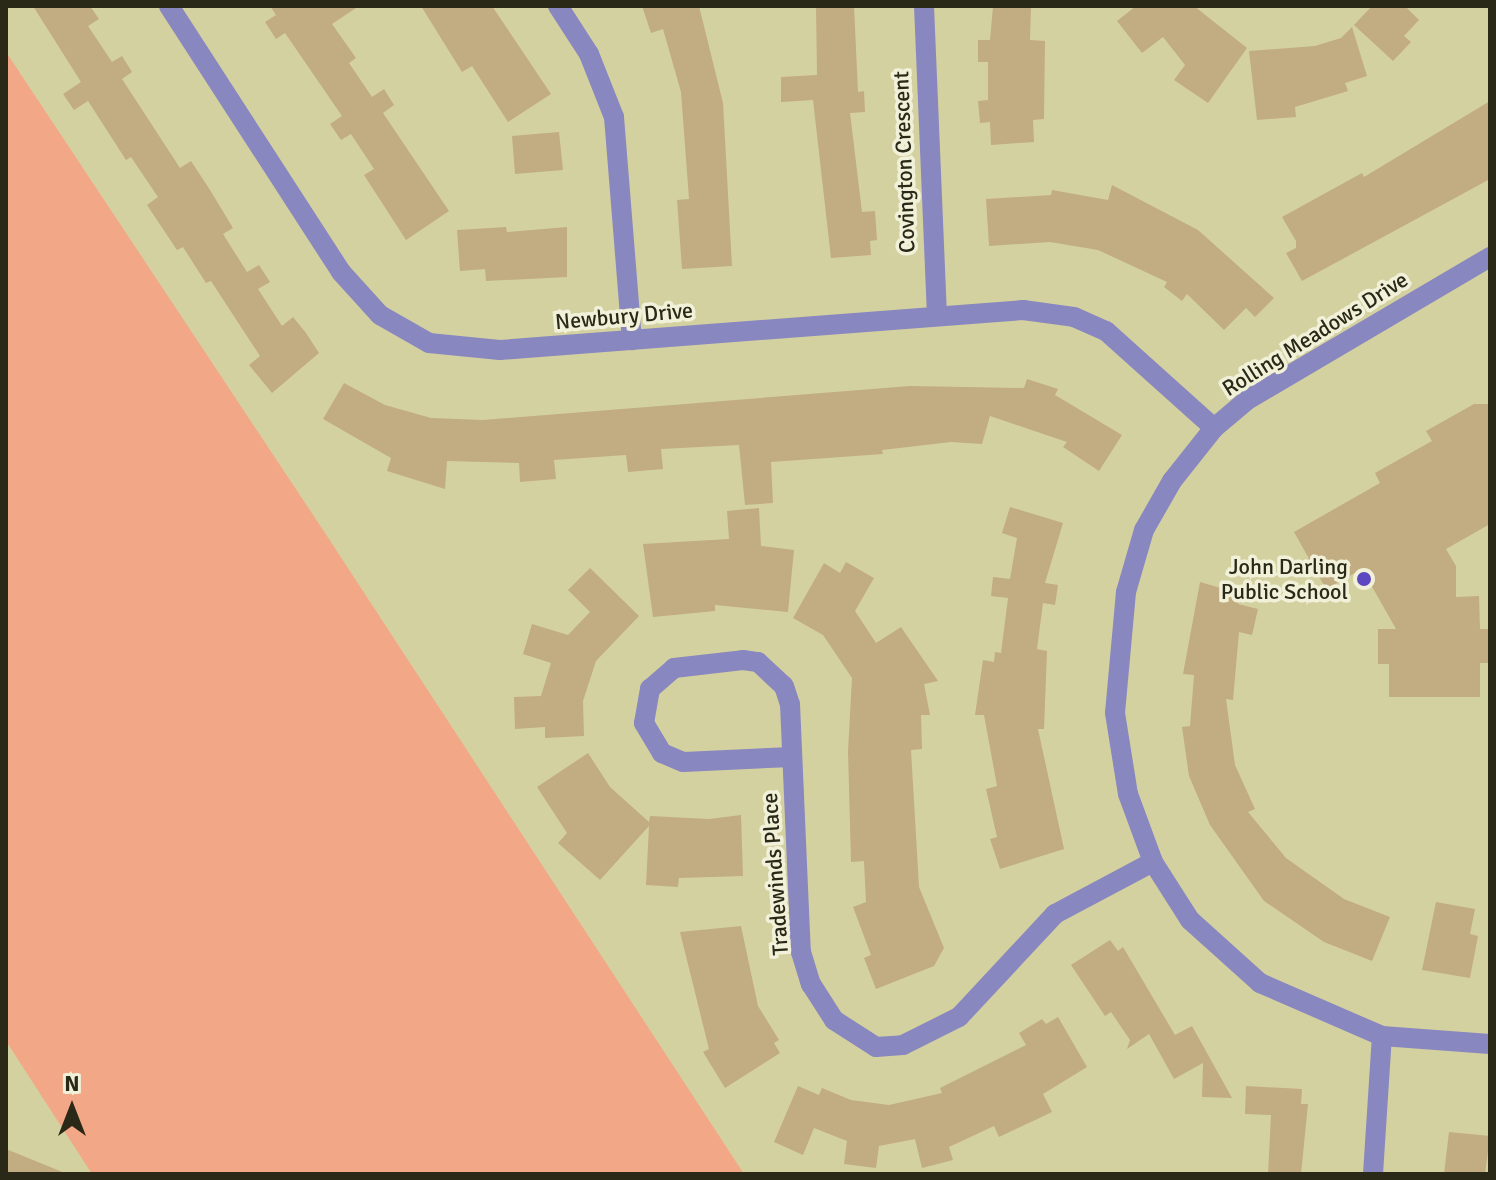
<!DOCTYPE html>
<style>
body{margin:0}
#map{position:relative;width:1496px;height:1180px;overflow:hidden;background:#d4d1a1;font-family:Signika,sans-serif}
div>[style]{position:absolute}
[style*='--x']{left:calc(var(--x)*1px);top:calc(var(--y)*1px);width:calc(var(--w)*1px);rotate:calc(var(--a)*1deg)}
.green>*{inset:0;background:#f2a786}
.building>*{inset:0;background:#c2ac81}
.minor>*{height:20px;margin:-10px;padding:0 10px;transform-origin:10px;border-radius:10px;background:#8987bf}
.dots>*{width:22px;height:22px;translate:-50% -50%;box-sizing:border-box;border:4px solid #f1f0d8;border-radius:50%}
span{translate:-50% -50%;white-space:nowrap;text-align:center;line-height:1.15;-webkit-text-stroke:7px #f1f0d8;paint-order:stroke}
.street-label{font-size:22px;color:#2a2816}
.poi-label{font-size:22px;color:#2a2816}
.right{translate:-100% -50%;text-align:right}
.frame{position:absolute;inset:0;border:8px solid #2a2816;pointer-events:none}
.north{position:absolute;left:32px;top:1068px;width:80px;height:80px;-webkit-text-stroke:6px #f1f0d8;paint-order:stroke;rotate:0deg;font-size:22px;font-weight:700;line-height:32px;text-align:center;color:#2a2816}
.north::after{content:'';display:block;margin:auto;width:28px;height:36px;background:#2a2816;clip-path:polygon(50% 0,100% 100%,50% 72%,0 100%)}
</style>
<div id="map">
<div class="green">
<i style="clip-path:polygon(6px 52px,327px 536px,744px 1174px,92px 1174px,6px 1041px)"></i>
</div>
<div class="building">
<i style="clip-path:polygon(33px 6px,90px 6px,99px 19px,88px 26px,112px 62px,122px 56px,132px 72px,122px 79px,180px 168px,191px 161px,210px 190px,233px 228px,223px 234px,247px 272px,259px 265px,270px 282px,258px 289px,282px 326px,293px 317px,306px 333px,319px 353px,272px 393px,249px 365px,260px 356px,211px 281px,206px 283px,183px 247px,177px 250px,147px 205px,158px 197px,131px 157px,126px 160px,88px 101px,74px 110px,63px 94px,81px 82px)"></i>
<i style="clip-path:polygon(270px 6px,359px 6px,332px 24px,356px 58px,349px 63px,372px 97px,384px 89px,394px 105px,383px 113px,449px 211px,406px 240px,364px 175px,374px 169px,351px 134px,341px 140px,330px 124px,342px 116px,285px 33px,276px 39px,265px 22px,276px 15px)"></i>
<i style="clip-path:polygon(421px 6px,492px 6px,551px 94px,508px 122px,472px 66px,462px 72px)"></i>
<i style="clip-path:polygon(642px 6px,699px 6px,723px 103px,732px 266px,682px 269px,677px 200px,689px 199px,681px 92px,663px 29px,651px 33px)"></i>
<i style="clip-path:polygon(816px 6px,854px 6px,858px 92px,864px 91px,865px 112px,850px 113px,862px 212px,875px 211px,877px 240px,870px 241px,871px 255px,831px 258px,813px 100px,781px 102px,781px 77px,817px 75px)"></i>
<i style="clip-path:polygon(993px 6px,1031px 6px,1030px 40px,1045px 41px,1044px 119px,1033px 120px,1034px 142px,991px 145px,990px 122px,980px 123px,978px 101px,988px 100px,988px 62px,978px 62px,978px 40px,990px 40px)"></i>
<i style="clip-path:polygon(1136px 6px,1194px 6px,1247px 48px,1208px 103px,1174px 80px,1185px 65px,1163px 37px,1142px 53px,1117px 21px)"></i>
<i style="clip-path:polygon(1372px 6px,1405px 6px,1419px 20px,1404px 36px,1411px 42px,1393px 61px,1354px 25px)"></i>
<i style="clip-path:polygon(1352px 27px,1367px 76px,1345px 83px,1348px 91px,1295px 107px,1296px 117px,1257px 120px,1249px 51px,1315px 46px,1341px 38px)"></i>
<i style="clip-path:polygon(1490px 101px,1490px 179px,1302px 281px,1286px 253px,1296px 248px,1296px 241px,1282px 217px,1362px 173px,1364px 177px)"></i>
<i style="clip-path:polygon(559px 132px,563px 170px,515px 174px,512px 136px)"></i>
<i style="clip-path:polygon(1112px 185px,1198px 230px,1274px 298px,1255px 317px,1246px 308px,1224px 330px,1187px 294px,1182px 301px,1164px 287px,1167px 282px,1098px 250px,1050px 242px,989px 246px,986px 199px,1051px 195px,1052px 190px,1108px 200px)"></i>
<i style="clip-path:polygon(506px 227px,507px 232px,567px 227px,567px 277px,486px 281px,485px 269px,460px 271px,457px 230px)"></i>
<i style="clip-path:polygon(1027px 379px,1058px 389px,1055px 395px,1122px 435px,1099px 471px,1063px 447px,1067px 442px,990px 416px,982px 444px,951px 442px,882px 450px,883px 454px,771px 462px,773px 503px,745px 505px,739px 445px,661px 449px,663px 469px,628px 472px,626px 455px,554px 460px,556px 479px,520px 482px,519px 463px,447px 461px,445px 489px,387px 471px,391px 458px,323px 419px,344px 383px,385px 405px,431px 418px,483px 420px,910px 386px,1024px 388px)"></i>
<i style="clip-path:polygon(1474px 404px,1490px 404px,1490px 524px,1446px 549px,1456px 566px,1456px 597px,1479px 596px,1480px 629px,1489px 629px,1489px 663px,1480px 663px,1480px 697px,1389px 697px,1389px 664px,1378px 664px,1378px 629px,1396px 629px,1362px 569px,1326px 589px,1294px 532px,1380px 483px,1375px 473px,1432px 441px,1426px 431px)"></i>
<i style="clip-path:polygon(1010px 507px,1063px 523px,1045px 583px,1058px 585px,1055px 605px,1043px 603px,1037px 649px,1047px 651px,1044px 729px,1038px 729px,1064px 849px,1000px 869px,990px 839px,997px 837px,986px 789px,997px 786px,984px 715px,975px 715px,983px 660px,994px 662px,995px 652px,1001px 653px,1008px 598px,991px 596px,993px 577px,1010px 579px,1017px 538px,1002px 533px)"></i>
<i style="clip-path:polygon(759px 508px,761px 546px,794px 550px,788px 612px,715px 605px,715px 611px,653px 617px,643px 544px,729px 539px,727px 511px)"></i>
<i style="clip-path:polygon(846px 562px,874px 578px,855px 611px,876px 643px,901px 627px,938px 681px,924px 684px,930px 715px,921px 715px,922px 749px,911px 750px,919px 887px,944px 948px,934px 966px,876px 989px,864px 958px,871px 955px,853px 907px,866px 902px,864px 861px,851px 862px,848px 751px,852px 678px,823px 635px,793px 618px,824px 563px,840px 573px)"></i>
<i style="clip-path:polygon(590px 568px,639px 616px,596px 661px,583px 701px,584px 736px,545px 738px,545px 727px,515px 729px,514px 697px,541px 696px,551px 663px,523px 654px,532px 624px,568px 635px,590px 612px,568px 590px)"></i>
<i style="clip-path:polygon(1200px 582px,1241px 594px,1238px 604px,1258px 609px,1252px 635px,1239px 632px,1233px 700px,1226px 699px,1235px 765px,1255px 809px,1248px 812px,1286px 858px,1344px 899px,1390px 917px,1372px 961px,1324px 942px,1264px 901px,1210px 825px,1189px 776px,1182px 727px,1190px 726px,1194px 675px,1183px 674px)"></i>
<i style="clip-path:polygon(588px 753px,610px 787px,649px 822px,650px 816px,709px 819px,741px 815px,743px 876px,679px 878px,678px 887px,646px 885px,649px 826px,600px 880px,558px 843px,567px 833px,537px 787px)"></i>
<i style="clip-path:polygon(1436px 902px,1475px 909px,1470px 934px,1478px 936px,1470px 978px,1422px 970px)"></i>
<i style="clip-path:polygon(741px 926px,758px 1006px,779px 1040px,774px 1043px,780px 1053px,725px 1088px,703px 1052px,709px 1049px,680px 932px)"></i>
<i style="clip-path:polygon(1110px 940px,1118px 951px,1123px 947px,1175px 1035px,1192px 1026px,1232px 1098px,1202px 1097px,1203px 1063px,1174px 1079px,1149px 1034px,1127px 1049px,1130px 1040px,1111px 1012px,1105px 1016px,1071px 965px)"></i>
<i style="clip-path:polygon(1058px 1017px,1087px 1067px,1043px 1094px,1052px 1112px,999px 1137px,994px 1126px,949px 1147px,953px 1160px,922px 1168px,915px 1139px,879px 1146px,876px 1168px,844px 1164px,847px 1141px,814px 1128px,803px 1155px,774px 1142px,798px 1086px,819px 1095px,822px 1088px,851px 1100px,889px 1105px,942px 1093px,940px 1088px,1026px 1045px,1019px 1033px,1042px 1019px,1046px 1024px)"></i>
<i style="clip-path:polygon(1246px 1086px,1302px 1089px,1301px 1104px,1308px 1104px,1301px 1174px,1268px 1174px,1271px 1115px,1245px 1114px)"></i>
<i style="clip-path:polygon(1449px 1132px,1490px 1136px,1485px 1174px,1444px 1174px)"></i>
<i style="clip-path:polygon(6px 1149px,65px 1173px,65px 1174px,6px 1174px)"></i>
</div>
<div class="minor">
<i style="--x:169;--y:6;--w:317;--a:57.1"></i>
<i style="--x:341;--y:272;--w:58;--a:47.8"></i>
<i style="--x:380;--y:315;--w:56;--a:29.7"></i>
<i style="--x:429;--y:343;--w:71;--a:5.6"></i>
<i style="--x:500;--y:350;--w:525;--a:-4.37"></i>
<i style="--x:1023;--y:310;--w:51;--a:7.8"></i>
<i style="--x:1074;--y:317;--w:35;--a:24"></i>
<i style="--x:1106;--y:331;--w:145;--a:41.9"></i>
<i style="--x:558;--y:6;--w:57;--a:57.1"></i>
<i style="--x:589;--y:54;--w:68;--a:68.4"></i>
<i style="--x:614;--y:117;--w:224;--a:85.4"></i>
<i style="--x:924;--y:6;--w:309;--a:87.6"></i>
<i style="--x:1490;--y:257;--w:283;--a:149.5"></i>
<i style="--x:1246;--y:401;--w:42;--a:139.8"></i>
<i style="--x:1214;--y:428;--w:68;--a:128.4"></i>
<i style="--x:1172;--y:481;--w:56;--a:119.7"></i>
<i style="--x:1144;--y:530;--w:65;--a:106.2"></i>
<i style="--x:1126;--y:592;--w:121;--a:95.2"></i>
<i style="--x:1115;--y:713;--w:82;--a:80.9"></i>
<i style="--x:1128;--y:794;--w:72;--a:69.8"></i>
<i style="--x:1153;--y:862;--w:69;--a:57.5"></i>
<i style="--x:1190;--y:920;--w:94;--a:42"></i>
<i style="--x:1260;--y:983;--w:133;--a:23.5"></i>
<i style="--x:1382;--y:1036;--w:108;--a:4.2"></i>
<i style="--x:792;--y:757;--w:109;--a:177.4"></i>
<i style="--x:683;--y:762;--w:23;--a:-157"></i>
<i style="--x:662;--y:753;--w:35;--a:-121"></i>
<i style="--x:644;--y:723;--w:35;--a:-80"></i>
<i style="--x:650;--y:689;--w:32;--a:-41"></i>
<i style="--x:674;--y:668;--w:69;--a:-6.6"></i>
<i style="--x:743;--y:660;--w:15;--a:8"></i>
<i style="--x:758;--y:662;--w:35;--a:43"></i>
<i style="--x:784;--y:686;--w:19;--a:72"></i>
<i style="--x:790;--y:704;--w:248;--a:87.5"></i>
<i style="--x:801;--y:952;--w:34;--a:73"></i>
<i style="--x:811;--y:984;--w:43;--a:57.4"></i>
<i style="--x:834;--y:1020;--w:50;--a:32.7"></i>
<i style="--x:876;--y:1047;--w:27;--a:-4"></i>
<i style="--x:903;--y:1045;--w:63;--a:-26.6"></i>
<i style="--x:959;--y:1017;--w:141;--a:-47"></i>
<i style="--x:1055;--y:914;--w:111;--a:-28"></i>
<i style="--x:1373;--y:1174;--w:138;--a:-86.3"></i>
</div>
<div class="dots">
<i style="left:1364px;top:579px;background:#5c48c1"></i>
</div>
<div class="street-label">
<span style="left:904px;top:162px;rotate:-92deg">Covington Crescent</span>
<span style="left:624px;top:316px;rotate:-5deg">Newbury Drive</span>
<span style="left:1315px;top:334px;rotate:-32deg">Rolling Meadows Drive</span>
<span style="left:775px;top:874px;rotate:-94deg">Tradewinds Place</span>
</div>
<div class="poi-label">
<span class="right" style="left:1348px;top:579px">John Darling<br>Public School</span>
</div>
<div class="frame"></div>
<div class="north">N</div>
</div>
